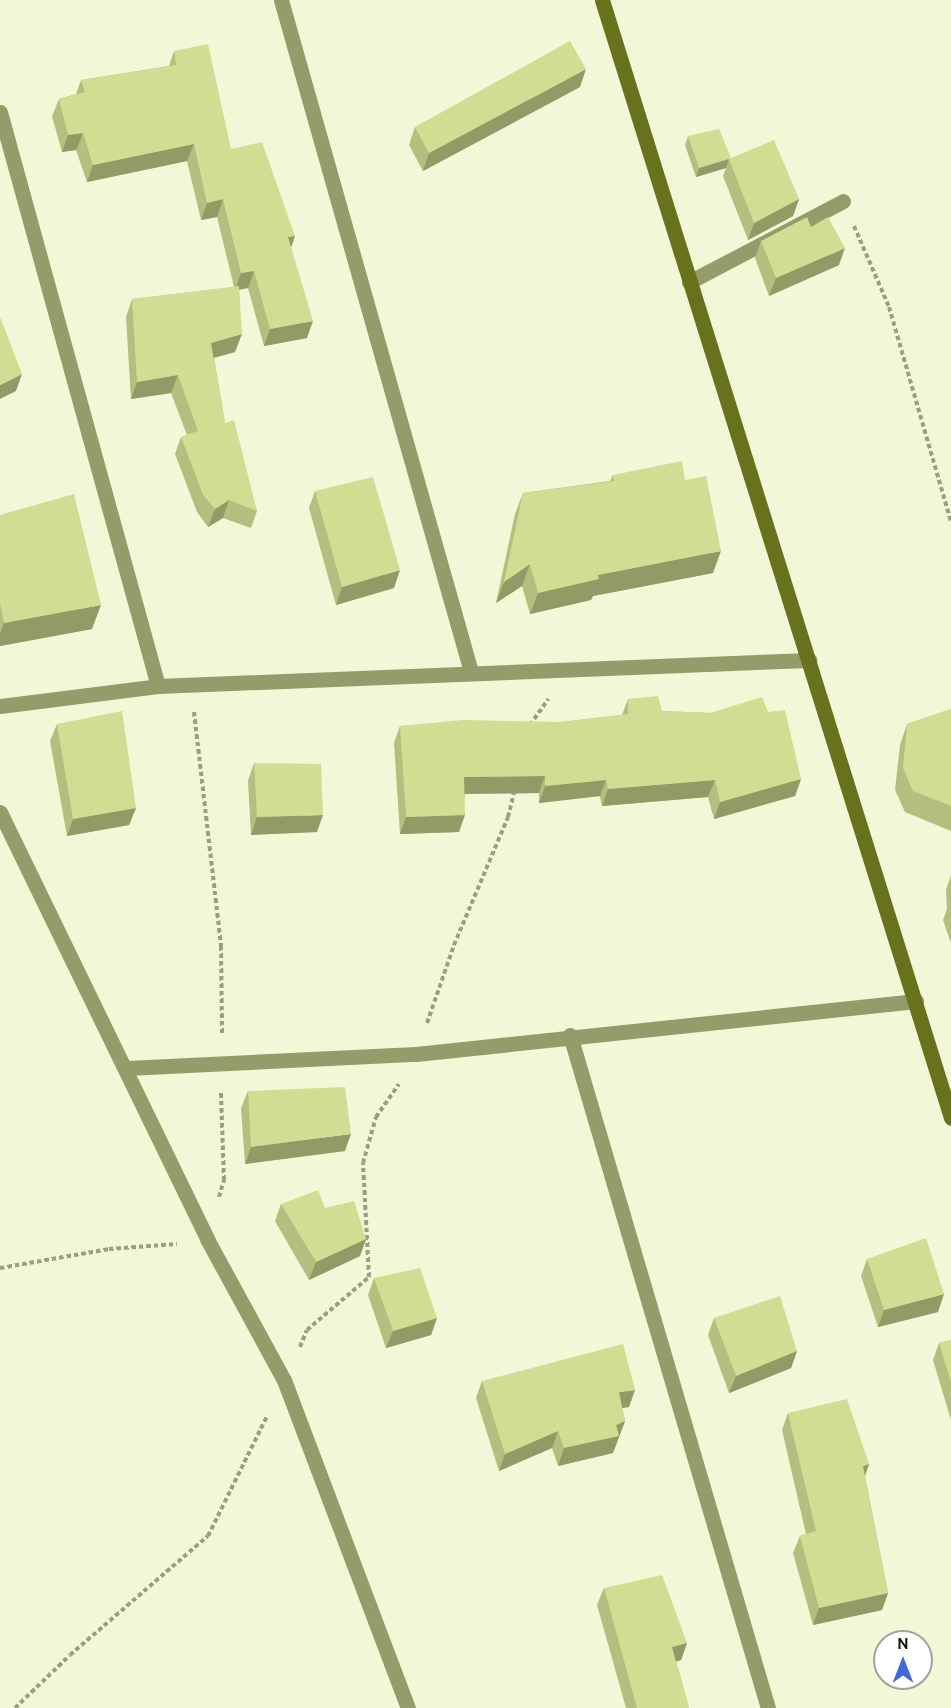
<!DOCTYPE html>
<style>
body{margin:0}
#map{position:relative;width:951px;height:1708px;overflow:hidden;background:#f1f7d7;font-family:Cabin,sans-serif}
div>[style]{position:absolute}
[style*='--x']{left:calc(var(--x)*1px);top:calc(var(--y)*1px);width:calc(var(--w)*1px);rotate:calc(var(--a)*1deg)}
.path>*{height:4px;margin-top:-2px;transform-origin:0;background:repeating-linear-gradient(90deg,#999e86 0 4.5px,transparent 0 7.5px)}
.street>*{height:15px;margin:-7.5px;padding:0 7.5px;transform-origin:7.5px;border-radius:7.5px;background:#949c69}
.secondary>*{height:15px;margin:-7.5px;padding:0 7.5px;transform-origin:7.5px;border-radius:7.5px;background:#68711b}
.wall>*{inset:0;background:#b4be7e}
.shaded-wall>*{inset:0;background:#929b66}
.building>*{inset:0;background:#d1dd92}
span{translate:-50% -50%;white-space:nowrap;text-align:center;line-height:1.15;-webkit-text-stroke:5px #fff;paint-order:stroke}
.north{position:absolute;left:873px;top:1630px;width:60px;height:60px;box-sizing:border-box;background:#fff;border:2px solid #a1a29d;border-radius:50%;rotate:0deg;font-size:16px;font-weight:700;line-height:24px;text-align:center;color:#14160b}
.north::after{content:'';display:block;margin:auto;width:21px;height:27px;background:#3f69da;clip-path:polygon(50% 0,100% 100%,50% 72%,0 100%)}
</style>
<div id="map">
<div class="path">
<i style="--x:854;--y:226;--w:88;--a:66.6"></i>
<i style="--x:889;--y:307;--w:224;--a:73.9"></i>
<i style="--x:194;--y:712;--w:236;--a:83.4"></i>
<i style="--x:221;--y:946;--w:87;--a:89.3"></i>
<i style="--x:530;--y:725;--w:32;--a:-55"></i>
<i style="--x:427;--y:1023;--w:83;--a:-70.9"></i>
<i style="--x:454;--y:945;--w:139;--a:-67.1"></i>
<i style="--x:508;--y:817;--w:29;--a:-76"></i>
<i style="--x:219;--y:1197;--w:18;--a:-74"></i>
<i style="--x:224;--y:1180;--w:88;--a:-92"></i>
<i style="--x:0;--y:1268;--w:111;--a:-9.9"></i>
<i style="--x:109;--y:1249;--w:68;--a:-4.2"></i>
<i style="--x:300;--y:1347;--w:18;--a:-68"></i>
<i style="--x:307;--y:1330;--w:82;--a:-40.5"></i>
<i style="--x:369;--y:1277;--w:114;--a:-93"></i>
<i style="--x:363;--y:1163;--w:48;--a:-74.2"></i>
<i style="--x:376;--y:1117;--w:40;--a:-55.1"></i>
<i style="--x:15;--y:1708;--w:76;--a:-43.9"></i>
<i style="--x:70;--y:1655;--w:182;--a:-40.8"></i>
<i style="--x:208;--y:1536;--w:134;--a:-63.8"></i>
</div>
<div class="street">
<i style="--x:281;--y:0;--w:698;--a:74.21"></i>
<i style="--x:0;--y:112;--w:595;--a:74.61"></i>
<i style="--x:689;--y:282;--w:174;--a:-27.7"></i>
<i style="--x:0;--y:706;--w:159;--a:-7.2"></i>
<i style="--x:158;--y:686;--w:652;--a:-2.29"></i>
<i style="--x:0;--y:812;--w:475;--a:64.1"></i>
<i style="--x:207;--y:1239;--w:161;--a:61.4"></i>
<i style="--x:284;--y:1380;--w:351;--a:69.3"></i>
<i style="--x:570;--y:1035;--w:702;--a:73.61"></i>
<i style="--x:127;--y:1068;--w:289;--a:-2.8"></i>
<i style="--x:416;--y:1054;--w:503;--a:-6.05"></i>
</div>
<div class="secondary">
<i style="--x:602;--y:0;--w:1171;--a:72.66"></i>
</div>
<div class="wall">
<i style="clip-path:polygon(174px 51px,231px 149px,295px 236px,291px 247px,307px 338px,264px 346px,248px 288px,239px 290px,235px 352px,214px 358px,225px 423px,257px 511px,251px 528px,223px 518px,208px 527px,197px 512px,175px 454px,181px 437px,187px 435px,171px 393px,131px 399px,126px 317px,132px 299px,234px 287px,217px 217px,201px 220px,187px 161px,87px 182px,76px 150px,62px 152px,52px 116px,59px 99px,76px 94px,81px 80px,169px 66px)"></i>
<i style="clip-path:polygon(580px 87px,423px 171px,409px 145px,415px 127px)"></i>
<i style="clip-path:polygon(688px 136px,730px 159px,799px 199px,793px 216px,748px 240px,723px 176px,726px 168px,696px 177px,685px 145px)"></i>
<i style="clip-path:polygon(811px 227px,839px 265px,769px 296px,755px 258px,761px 241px)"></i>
<i style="clip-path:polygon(613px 475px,685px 480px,713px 573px,593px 596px,591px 600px,530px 614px,522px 586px,496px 603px,515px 514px,523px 493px,610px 481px)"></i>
<i style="clip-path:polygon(315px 491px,394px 588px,336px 605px,309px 508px)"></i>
<i style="clip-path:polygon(0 515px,92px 629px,0 646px)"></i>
<i style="clip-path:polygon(628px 699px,662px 711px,710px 713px,768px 712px,801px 779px,795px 796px,714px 819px,708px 797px,602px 806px,600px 796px,539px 803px,539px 793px,465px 794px,459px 832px,400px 834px,394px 743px,400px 726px,561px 722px,622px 715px)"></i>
<i style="clip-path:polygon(951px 709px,951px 831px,905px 812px,895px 790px,900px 745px,907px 724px)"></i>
<i style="clip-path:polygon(57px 724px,136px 808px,129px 825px,67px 836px,50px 741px)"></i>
<i style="clip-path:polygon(254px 763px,317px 832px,251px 835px,248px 781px)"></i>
<i style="clip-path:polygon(951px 875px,951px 943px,943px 920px,947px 909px,946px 890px)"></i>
<i style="clip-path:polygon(248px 1091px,345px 1151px,245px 1164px,241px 1108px)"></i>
<i style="clip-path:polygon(281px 1204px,325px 1208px,366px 1239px,360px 1256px,309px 1280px,275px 1221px)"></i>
<i style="clip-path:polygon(867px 1259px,938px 1312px,878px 1327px,861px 1276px)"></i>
<i style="clip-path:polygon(374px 1278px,437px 1318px,431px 1335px,386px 1348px,368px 1295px)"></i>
<i style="clip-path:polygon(714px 1318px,797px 1351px,791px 1368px,729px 1393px,708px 1335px)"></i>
<i style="clip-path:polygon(951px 1340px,951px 1420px,933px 1360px,939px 1343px)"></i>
<i style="clip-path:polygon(482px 1381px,629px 1407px,622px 1408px,625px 1421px,613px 1453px,558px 1466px,552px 1448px,499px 1471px,476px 1398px)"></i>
<i style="clip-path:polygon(788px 1413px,869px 1464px,865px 1476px,888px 1593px,882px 1610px,813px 1625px,793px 1553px,800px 1536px,806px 1534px,782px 1430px)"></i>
<i style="clip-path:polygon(604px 1588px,687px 1643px,681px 1660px,676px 1661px,689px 1708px,626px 1708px,597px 1605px)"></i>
</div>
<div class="shaded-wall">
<i style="clip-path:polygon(586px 69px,580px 87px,423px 171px,429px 153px)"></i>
<i style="clip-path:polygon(83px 133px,76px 150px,62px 152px,68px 135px)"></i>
<i style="clip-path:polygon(194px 144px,187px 161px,87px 182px,93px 165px)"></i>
<i style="clip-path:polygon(729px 159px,726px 168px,696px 177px,699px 168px)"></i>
<i style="clip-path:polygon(223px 199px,217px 217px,201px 220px,207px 203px)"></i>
<i style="clip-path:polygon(799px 199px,793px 216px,748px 240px,754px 223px)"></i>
<i style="clip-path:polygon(295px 236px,289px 253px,288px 237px)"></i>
<i style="clip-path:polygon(845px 248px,839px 265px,769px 296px,776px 278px)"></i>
<i style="clip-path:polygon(254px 271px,248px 288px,235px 290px,241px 273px)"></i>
<i style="clip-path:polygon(313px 321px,307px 338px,264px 346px,270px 329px)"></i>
<i style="clip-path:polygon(242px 334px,235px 352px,205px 360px,211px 343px)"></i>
<i style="clip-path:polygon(22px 374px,16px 391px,0 399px,0 385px)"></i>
<i style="clip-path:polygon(178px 375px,171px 393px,131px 399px,137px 382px)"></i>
<i style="clip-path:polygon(229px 500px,223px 518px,208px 527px,215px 509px)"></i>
<i style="clip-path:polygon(721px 551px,713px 573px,593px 596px,591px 600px,530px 614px,538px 593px,598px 575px)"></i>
<i style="clip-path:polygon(530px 564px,522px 586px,496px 603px,504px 582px)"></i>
<i style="clip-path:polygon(400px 570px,394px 588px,336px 605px,342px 587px)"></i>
<i style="clip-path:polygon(101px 605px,92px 629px,0 646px,0 634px,4px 623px)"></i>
<i style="clip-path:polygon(545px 776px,539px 793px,458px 794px,464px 777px)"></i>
<i style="clip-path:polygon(801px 779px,795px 796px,714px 819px,720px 802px)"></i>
<i style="clip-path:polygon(606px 780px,600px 796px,539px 803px,545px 786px)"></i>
<i style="clip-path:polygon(715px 780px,708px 797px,602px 806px,608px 789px)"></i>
<i style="clip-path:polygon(136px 808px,129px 825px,67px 836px,73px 819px)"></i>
<i style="clip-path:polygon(323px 815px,317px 832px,251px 835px,257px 817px)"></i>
<i style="clip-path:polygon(465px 815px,459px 832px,400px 834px,406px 817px)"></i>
<i style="clip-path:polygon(351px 1134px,345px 1151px,245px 1164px,251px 1147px)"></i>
<i style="clip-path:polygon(366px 1239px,360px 1256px,309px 1280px,316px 1262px)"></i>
<i style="clip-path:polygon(944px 1294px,938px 1312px,878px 1327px,884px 1310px)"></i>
<i style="clip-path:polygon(437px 1318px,431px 1335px,386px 1348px,393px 1331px)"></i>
<i style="clip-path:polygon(797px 1351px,791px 1368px,729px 1393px,736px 1376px)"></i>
<i style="clip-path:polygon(635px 1390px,629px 1407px,613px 1409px,619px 1392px)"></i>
<i style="clip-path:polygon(625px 1421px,613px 1453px,558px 1466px,564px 1448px)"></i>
<i style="clip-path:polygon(558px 1431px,552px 1448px,499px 1471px,505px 1454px)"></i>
<i style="clip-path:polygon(869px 1464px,863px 1481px,863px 1466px)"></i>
<i style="clip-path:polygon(888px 1593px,882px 1610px,813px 1625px,819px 1608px)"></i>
<i style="clip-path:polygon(687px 1643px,681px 1660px,666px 1665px,672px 1647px)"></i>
</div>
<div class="building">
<i style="clip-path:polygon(570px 41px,586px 69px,429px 153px,415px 127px)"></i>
<i style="clip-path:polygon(208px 44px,231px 149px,262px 142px,295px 236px,288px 237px,313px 321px,270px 329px,254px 271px,241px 273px,223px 199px,207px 203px,194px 144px,93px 165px,83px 133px,68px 135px,59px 99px,85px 92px,81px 80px,176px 65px,174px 51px)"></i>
<i style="clip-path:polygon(719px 129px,731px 158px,699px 168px,688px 136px)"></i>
<i style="clip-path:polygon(774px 140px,799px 199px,754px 223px,729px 159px)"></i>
<i style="clip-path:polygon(807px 217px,811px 227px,828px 217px,845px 248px,776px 278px,761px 241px)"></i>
<i style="clip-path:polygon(239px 286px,242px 334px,211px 343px,225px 423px,234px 420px,257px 511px,229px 500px,215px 509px,203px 495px,181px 437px,198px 431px,178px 375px,137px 382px,132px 299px)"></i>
<i style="clip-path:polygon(0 317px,22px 374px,0 385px)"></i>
<i style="clip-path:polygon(682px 461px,685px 480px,706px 476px,721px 551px,598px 575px,599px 579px,538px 593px,530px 564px,504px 582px,523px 493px,614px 481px,613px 475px)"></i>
<i style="clip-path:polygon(373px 477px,400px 570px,342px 587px,315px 491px)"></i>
<i style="clip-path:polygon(74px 494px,101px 605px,4px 623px,0 603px,0 515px)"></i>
<i style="clip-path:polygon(658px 696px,662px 711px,710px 713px,762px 697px,768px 712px,785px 710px,801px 779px,720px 802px,715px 780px,608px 789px,606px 780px,545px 786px,545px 776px,464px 777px,465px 815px,406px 817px,400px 726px,462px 720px,561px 722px,628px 714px,628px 699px)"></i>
<i style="clip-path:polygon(951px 709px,951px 806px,913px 791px,903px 768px,907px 724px)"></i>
<i style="clip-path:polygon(122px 711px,136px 808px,73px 819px,57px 724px)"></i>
<i style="clip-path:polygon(254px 763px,321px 764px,323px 815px,257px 817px)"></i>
<i style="clip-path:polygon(345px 1087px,351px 1134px,251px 1147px,248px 1091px)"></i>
<i style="clip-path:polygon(318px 1190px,325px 1208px,354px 1201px,366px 1239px,316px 1262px,281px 1204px)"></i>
<i style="clip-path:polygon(926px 1238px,944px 1294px,884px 1310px,867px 1259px)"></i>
<i style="clip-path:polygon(420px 1268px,437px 1318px,393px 1331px,374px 1278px)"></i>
<i style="clip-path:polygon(780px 1296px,797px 1351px,736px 1376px,714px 1318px)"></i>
<i style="clip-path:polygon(951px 1340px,951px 1382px,939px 1343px)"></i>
<i style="clip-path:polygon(623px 1344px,635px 1390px,619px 1392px,625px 1421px,616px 1425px,619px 1436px,564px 1448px,558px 1431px,505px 1454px,482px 1381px)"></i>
<i style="clip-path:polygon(847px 1399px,869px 1464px,863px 1466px,888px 1593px,819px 1608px,800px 1536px,816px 1531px,788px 1413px)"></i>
<i style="clip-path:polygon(662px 1575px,687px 1643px,672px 1647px,689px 1708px,637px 1708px,604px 1588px)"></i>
</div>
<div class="north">N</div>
</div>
